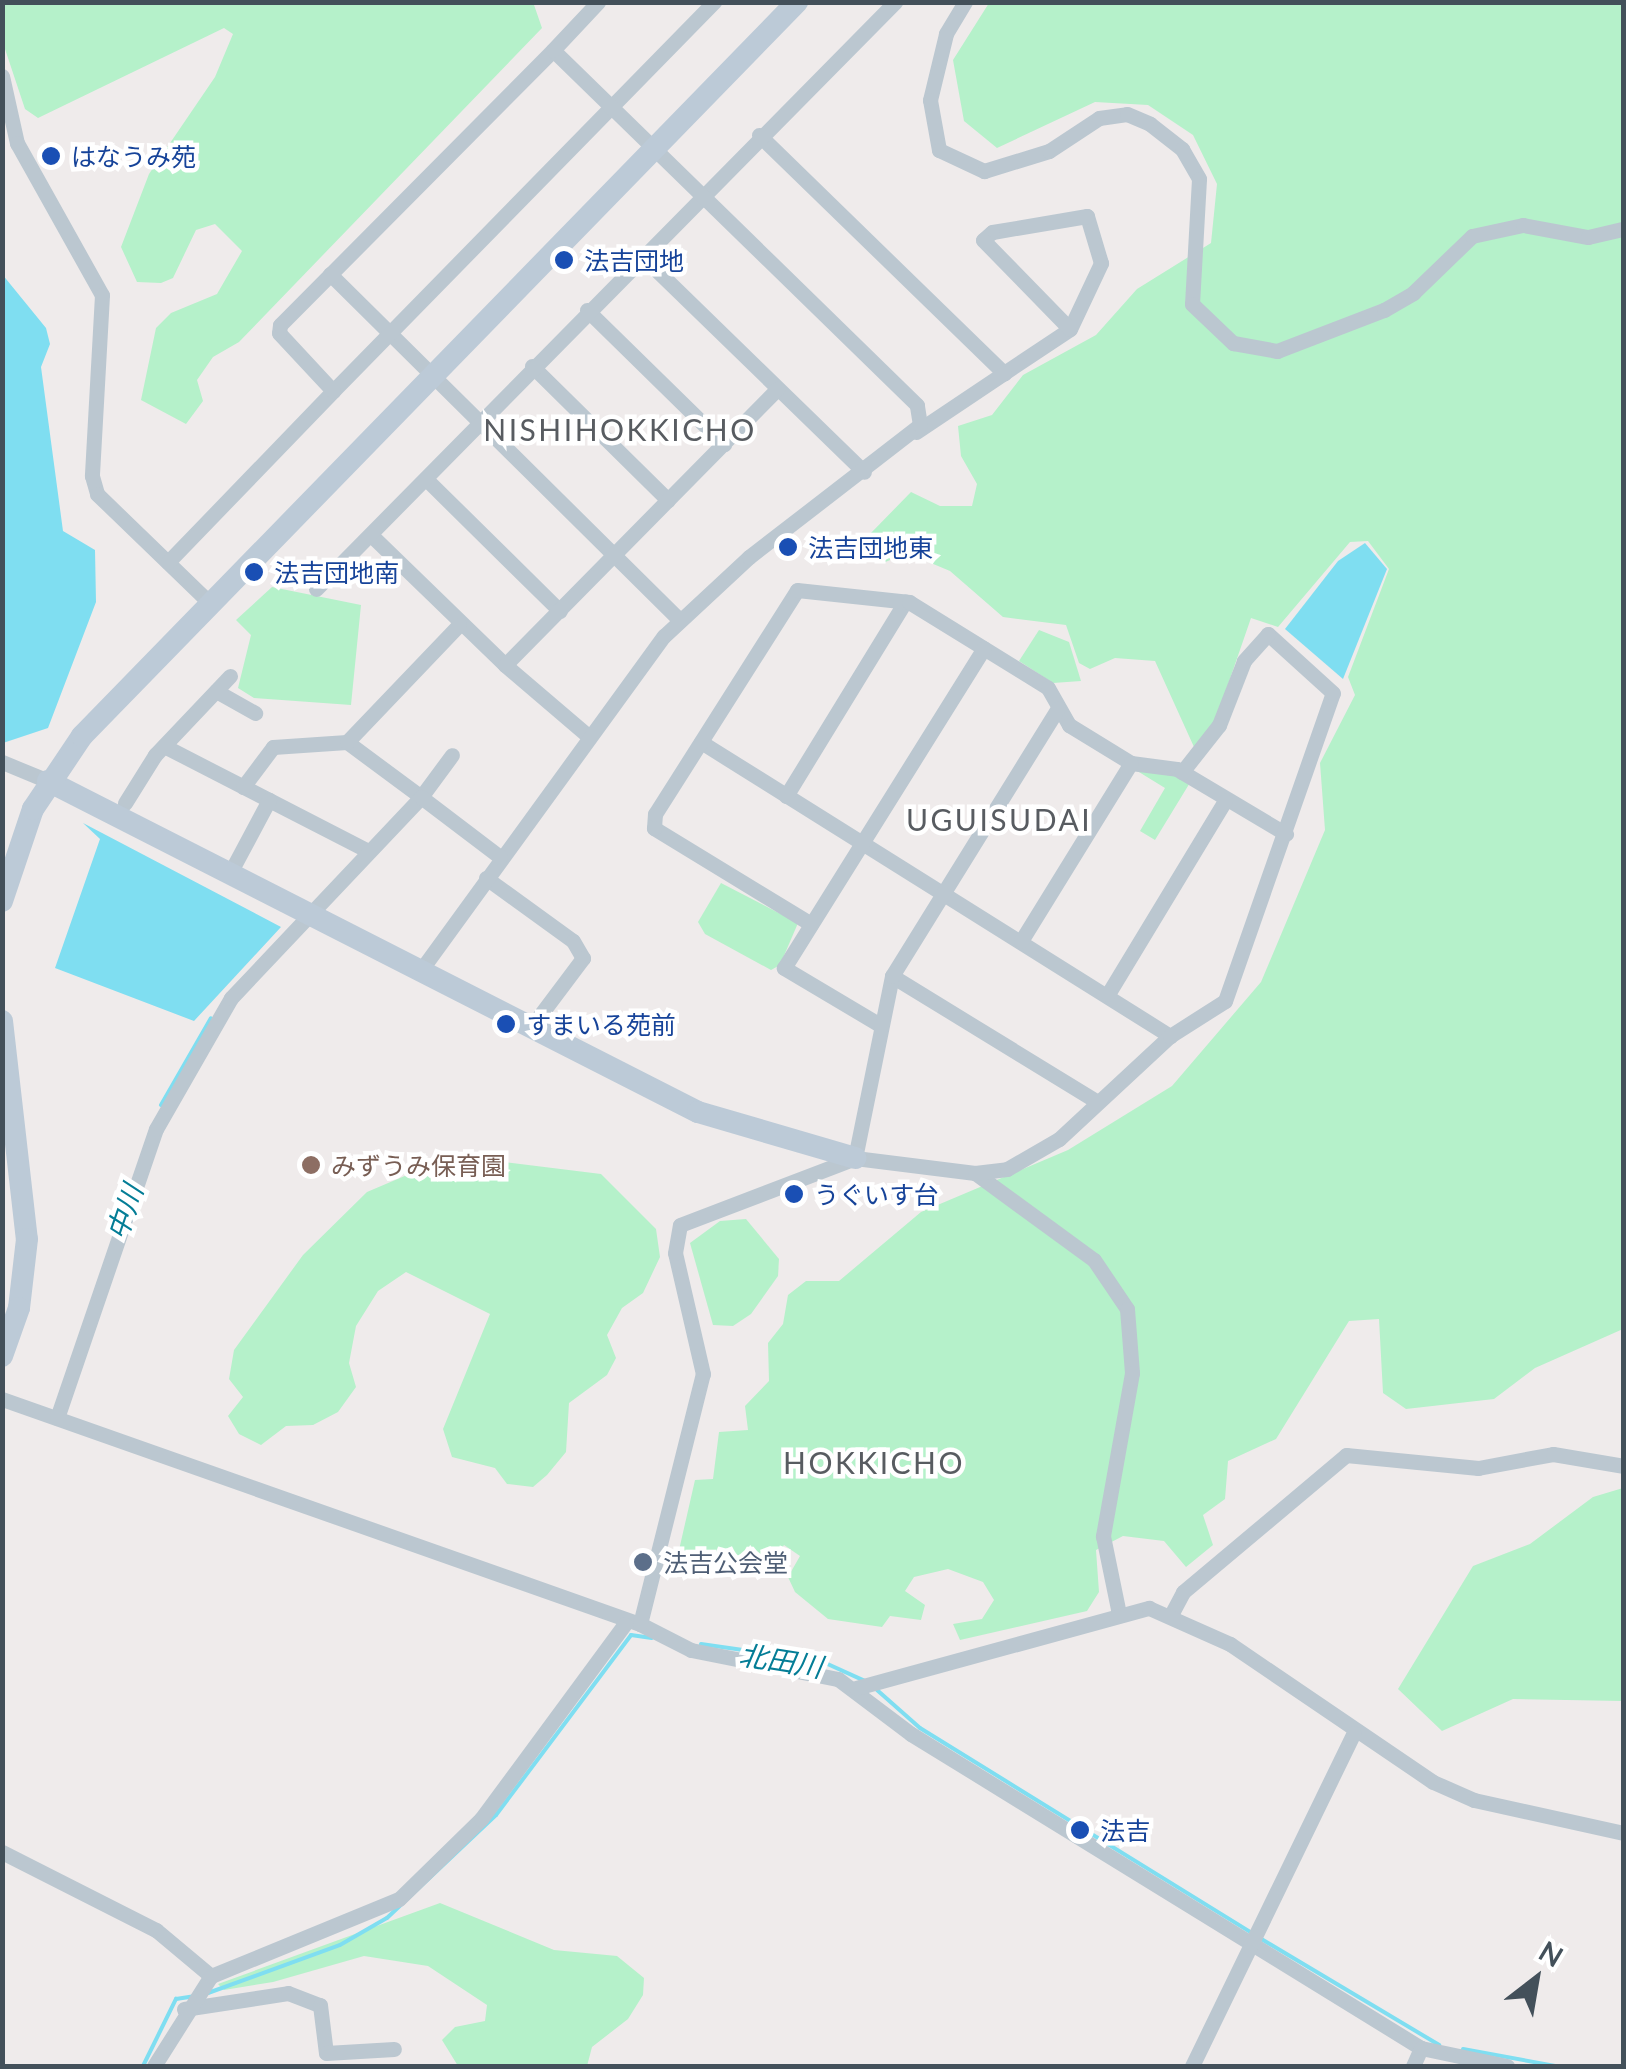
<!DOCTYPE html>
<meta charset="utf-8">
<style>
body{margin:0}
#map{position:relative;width:1626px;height:2069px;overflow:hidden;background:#efebeb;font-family:Lato,"Noto Sans JP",sans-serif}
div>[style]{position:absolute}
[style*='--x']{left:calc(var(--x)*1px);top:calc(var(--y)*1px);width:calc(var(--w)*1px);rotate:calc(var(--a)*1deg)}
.green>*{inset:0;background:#b5f1ca}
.water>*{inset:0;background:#7fdef1}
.stream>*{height:4px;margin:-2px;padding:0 2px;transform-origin:2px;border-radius:2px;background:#7fdef1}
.street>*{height:15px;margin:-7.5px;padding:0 7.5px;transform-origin:7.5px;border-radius:7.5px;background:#bbc7d0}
.secondary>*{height:22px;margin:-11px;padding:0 11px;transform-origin:11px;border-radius:11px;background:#bccad7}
.dots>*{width:28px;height:28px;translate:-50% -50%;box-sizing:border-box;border:5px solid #fff;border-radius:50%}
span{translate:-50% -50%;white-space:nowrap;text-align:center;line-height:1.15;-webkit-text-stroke:9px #fff;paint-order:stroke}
.transit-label{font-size:25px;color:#164399}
.left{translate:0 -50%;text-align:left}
.education-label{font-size:25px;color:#785e54}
.service-label{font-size:25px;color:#4e5e75}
.water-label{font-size:28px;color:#047d96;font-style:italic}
.quarter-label{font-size:30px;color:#585c61;letter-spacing:2.5px}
.frame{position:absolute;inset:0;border:5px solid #43505a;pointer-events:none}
.north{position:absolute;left:1486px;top:1929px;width:100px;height:100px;-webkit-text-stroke:8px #fff;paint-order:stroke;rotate:31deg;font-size:28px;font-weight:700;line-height:40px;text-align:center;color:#43505a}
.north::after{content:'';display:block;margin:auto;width:35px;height:45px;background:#43505a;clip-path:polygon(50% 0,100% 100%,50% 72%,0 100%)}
</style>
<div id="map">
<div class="green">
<i style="clip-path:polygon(3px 2px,533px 2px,542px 28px,239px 342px,213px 357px,197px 380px,203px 401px,186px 424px,141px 400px,156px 328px,171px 313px,217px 294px,242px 251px,215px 224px,196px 230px,173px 278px,161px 283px,137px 282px,121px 247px,149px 174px,215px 77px,233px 34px,224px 28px,38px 118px,25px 109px,3px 43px)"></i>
<i style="clip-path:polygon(989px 3px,1623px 3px,1623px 1329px,1535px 1368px,1494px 1399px,1406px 1409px,1383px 1393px,1379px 1319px,1349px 1321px,1276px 1439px,1228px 1461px,1225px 1499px,1203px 1515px,1213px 1545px,1186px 1567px,1164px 1541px,1123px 1536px,1096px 1550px,1099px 1592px,1087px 1611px,960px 1640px,953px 1624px,982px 1619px,994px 1600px,983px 1582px,948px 1569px,914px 1577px,905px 1591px,925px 1605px,921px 1620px,890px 1616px,882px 1627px,828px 1619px,795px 1592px,788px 1577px,800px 1556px,784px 1545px,771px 1565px,674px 1572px,695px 1480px,713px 1479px,719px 1432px,748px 1430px,745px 1406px,769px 1381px,768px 1343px,783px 1324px,788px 1295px,806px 1281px,839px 1281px,921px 1212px,1068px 1150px,1172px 1086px,1261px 982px,1325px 830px,1320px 763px,1355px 695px,1348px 677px,1389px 569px,1368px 541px,1350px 542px,1278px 627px,1251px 618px,1214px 725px,1194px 747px,1155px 661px,1115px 658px,1090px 669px,1079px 663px,1066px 625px,1003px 617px,950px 571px,907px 553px,883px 563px,870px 534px,911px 492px,940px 506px,972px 506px,977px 484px,961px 456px,958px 426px,992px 415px,1023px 375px,1096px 335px,1137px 289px,1211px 243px,1217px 184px,1193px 135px,1148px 105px,1095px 102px,997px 148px,964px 121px,953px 60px)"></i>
<i style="clip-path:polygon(272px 587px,361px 605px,351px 705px,254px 698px,238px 688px,251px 635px,236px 620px)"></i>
<i style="clip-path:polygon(1039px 630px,1069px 642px,1081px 681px,1053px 683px,1019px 661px)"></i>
<i style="clip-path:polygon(1134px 769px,1175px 771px,1191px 781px,1155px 840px,1140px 831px,1165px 788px)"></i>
<i style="clip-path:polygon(721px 883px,798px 923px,780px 965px,771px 970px,705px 934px,698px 922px)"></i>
<i style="clip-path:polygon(489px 1160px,601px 1174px,656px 1229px,660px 1257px,643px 1293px,622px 1308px,607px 1335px,616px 1358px,607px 1375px,569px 1403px,566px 1452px,547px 1475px,533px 1487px,507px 1484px,495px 1468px,452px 1457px,443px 1429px,490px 1314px,406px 1272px,378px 1291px,356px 1326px,349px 1363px,356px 1387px,338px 1412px,313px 1425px,286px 1426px,261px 1445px,239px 1434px,228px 1416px,243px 1397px,229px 1379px,234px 1350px,303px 1255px,367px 1192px,407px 1175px)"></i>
<i style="clip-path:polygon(746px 1219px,779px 1259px,778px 1276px,751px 1314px,733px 1326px,713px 1325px,690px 1243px,720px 1221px)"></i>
<i style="clip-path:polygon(1623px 1488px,1623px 1701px,1513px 1699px,1442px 1731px,1398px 1689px,1473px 1566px,1530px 1544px,1593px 1497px)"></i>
<i style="clip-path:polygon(440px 1903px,554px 1950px,617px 1956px,644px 1978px,643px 1995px,628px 2019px,592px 2047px,587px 2066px,458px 2066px,442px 2040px,455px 2027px,485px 2021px,487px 2005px,428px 1966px,364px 1956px,273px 1982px,224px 1990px,218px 1984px)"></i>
</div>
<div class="water">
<i style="clip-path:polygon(2px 274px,46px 328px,50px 344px,41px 367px,63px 531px,95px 550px,96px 602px,48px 728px,3px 743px)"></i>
<i style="clip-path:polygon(1365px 543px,1387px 569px,1343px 679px,1285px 629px,1338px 561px)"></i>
<i style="clip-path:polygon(83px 823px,281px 927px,194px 1021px,55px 968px,100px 839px)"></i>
</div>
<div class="stream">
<i style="--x:161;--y:1105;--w:100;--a:-60.1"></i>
<i style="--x:701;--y:1644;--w:121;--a:8.1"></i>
<i style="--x:821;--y:1661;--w:48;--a:24.4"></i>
<i style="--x:877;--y:1690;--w:57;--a:41.5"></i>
<i style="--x:920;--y:1728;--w:388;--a:31.7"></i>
<i style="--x:1258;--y:1937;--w:211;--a:30.8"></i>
<i style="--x:208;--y:1993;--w:140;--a:-20"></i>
<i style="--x:340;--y:1945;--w:54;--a:-29.9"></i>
<i style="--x:387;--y:1918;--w:150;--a:-43.4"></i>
<i style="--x:496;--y:1815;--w:225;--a:-53.1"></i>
<i style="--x:631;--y:1635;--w:21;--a:8"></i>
<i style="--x:1463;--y:2049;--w:95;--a:10.4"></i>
<i style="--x:143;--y:2066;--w:75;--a:-63.8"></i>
<i style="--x:176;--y:1999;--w:18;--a:-9"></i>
</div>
<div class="street">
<i style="--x:965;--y:2;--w:37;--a:121"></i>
<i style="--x:946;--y:34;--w:68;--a:103.6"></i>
<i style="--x:930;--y:100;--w:51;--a:79.8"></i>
<i style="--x:939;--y:150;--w:50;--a:25"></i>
<i style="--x:984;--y:171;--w:68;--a:-17.1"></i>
<i style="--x:1049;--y:151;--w:60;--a:-33.4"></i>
<i style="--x:1099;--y:118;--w:28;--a:-8"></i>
<i style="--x:1127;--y:114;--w:25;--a:23"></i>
<i style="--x:1150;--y:124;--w:41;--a:38"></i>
<i style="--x:1182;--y:149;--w:34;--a:60"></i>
<i style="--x:1199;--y:179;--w:125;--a:93.2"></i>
<i style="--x:1192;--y:304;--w:57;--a:43.6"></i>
<i style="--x:1233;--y:343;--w:45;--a:10.3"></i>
<i style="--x:1277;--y:351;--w:115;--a:-21"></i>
<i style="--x:1384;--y:310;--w:34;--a:-30"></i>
<i style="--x:1413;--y:293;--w:82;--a:-44"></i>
<i style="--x:1472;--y:236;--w:52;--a:-12.2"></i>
<i style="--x:1523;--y:225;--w:66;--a:10.5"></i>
<i style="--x:1588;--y:237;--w:37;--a:-13"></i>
<i style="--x:2;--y:76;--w:69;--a:77.4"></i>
<i style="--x:17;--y:143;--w:174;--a:60.8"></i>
<i style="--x:102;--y:295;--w:181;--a:93.2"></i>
<i style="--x:92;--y:476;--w:19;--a:74"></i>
<i style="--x:97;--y:494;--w:157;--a:44"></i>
<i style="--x:759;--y:135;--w:342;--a:44.2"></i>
<i style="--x:1004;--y:373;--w:79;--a:-33.7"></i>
<i style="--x:1070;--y:329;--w:73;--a:-64.8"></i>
<i style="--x:1101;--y:263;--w:49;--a:-106.6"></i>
<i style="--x:1087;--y:216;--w:96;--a:170.4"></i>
<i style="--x:992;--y:232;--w:12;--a:138"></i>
<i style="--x:983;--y:240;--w:124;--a:45.7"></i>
<i style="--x:641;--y:255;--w:311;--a:44.2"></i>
<i style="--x:330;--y:274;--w:492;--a:44.7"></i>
<i style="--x:587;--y:310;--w:192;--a:44.4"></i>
<i style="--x:532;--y:366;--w:191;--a:44.6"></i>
<i style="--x:333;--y:391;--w:545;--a:-45.6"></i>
<i style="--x:916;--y:432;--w:106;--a:-33.8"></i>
<i style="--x:426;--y:479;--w:188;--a:44.6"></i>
<i style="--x:371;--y:535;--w:187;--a:44.1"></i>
<i style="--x:505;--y:665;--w:388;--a:-45.4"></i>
<i style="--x:168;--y:562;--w:238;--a:-46"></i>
<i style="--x:333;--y:391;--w:79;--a:-133"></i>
<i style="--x:279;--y:333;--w:8;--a:-83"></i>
<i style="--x:280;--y:325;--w:387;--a:-45.2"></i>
<i style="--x:316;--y:589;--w:825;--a:-45.39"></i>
<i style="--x:505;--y:665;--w:109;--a:40.5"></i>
<i style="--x:216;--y:691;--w:45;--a:29.4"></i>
<i style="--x:347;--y:742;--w:92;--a:36.6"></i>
<i style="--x:421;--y:797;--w:52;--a:-53.6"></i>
<i style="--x:701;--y:742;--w:554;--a:32.08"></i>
<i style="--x:164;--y:746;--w:225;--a:27.2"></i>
<i style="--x:2;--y:762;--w:50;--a:22.4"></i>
<i style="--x:243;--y:787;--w:50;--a:-53.1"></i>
<i style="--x:273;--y:747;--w:74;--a:-3.9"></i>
<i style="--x:347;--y:742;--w:162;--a:-46.3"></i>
<i style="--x:786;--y:796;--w:228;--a:-58.5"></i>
<i style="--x:125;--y:803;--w:57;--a:-58"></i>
<i style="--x:155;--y:755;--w:109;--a:-46.5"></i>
<i style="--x:230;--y:873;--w:83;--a:-61.9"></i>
<i style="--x:486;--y:878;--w:107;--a:35.9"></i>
<i style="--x:573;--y:941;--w:20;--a:60"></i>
<i style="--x:583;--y:958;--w:85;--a:126.9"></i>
<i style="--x:811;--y:924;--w:184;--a:-148.6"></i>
<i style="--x:654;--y:828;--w:14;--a:-86"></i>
<i style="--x:655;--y:814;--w:265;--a:-57.6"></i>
<i style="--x:797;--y:590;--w:113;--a:6.1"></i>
<i style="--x:909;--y:602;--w:163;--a:31.7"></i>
<i style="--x:1048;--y:688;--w:43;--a:60.4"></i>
<i style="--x:1069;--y:725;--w:73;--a:31.5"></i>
<i style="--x:1131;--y:763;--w:46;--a:7.4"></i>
<i style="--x:1177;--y:769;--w:127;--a:30.8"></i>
<i style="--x:1021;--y:941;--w:209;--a:-58.3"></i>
<i style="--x:421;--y:970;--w:413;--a:-54"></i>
<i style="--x:664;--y:636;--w:116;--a:-42.9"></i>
<i style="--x:749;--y:557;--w:216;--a:-37.7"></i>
<i style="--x:920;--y:425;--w:20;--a:-99"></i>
<i style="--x:917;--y:405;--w:508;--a:-135.72"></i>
<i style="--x:553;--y:50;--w:66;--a:-46.8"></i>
<i style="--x:892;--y:976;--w:239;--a:31.5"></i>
<i style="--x:1108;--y:994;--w:226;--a:-58.8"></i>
<i style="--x:880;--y:1025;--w:112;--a:-149.3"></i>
<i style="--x:784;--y:968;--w:377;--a:-58"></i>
<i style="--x:855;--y:1158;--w:186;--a:-78.5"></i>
<i style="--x:892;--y:976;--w:315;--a:-58.2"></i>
<i style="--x:975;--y:1173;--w:147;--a:36.2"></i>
<i style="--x:1094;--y:1260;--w:59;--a:56"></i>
<i style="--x:1127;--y:1309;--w:64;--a:85.5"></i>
<i style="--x:1132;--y:1373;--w:166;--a:100.1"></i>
<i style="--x:1103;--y:1536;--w:80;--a:78.4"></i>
<i style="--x:2;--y:1399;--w:677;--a:19.43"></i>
<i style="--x:640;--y:1624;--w:57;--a:27"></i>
<i style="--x:691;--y:1650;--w:150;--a:11.2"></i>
<i style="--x:838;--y:1679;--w:91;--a:37"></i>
<i style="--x:911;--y:1734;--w:599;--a:31.62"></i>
<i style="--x:1421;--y:2048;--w:88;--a:11.8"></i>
<i style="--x:57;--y:1418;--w:305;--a:-71.1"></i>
<i style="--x:156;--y:1129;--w:151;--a:-60.2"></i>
<i style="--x:231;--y:998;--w:277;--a:-46.6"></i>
<i style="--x:421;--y:797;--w:99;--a:37.2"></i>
<i style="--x:1172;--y:1613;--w:24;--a:-62"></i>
<i style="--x:1183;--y:1592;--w:213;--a:-40"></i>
<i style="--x:1346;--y:1455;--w:133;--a:5.6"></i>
<i style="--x:1478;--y:1468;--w:76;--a:-10.6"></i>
<i style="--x:1553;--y:1454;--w:72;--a:9.6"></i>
<i style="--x:640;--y:1624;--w:258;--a:-75.9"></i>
<i style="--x:703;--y:1374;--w:124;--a:-103"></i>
<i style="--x:675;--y:1253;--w:28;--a:-80"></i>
<i style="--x:680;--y:1225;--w:187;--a:-20.9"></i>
<i style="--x:855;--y:1158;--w:121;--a:7.1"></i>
<i style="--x:975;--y:1173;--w:32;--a:-7"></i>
<i style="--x:1007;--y:1169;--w:60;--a:-30"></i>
<i style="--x:1059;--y:1139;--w:151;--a:-42.9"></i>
<i style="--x:1170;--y:1036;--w:65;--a:-32.5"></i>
<i style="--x:1225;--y:1001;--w:326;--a:-70.7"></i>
<i style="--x:1333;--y:693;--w:88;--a:-137.8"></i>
<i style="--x:1268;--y:634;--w:36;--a:132"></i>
<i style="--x:1244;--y:661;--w:69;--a:111.3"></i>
<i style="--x:1219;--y:725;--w:60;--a:128.2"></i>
<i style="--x:856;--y:1688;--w:304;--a:-15.3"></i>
<i style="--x:1149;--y:1608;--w:89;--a:24"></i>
<i style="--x:1230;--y:1644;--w:245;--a:34.2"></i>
<i style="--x:1433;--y:1782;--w:45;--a:23.7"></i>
<i style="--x:1474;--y:1800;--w:154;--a:12.4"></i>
<i style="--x:2;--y:1852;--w:173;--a:26.9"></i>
<i style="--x:156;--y:1930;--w:72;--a:39.9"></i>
<i style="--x:184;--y:2009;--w:105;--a:-8.7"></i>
<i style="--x:288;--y:1993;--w:34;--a:21"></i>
<i style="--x:320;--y:2005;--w:48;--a:82.9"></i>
<i style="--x:326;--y:2053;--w:68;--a:-3.4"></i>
<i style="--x:154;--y:2066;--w:107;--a:-57.7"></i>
<i style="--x:211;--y:1976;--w:203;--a:-22.3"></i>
<i style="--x:399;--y:1899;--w:115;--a:-44.3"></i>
<i style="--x:481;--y:1819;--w:242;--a:-53.6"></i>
<i style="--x:1192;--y:2066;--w:370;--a:-64.1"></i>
<i style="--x:1413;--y:2066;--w:20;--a:-66"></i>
</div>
<div class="secondary">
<i style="--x:48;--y:781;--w:729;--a:26.99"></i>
<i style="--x:698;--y:1112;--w:164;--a:16.3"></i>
<i style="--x:2;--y:901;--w:97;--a:-71.4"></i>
<i style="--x:33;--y:809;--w:88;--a:-56.1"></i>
<i style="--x:82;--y:736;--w:1025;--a:-45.75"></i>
<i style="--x:2;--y:1021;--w:219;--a:83.5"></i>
<i style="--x:27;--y:1239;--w:69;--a:96.6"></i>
<i style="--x:19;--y:1308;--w:51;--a:109.5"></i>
</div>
<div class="dots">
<i style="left:51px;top:156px;background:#1a4fb4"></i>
<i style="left:564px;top:260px;background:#1a4fb4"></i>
<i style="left:788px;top:547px;background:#1a4fb4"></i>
<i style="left:254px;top:572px;background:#1a4fb4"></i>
<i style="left:506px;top:1024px;background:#1a4fb4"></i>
<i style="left:311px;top:1165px;background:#8d6e63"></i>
<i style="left:794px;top:1194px;background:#1a4fb4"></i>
<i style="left:643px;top:1562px;background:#5c6f8a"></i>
<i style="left:1080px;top:1830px;background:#1a4fb4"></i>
</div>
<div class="transit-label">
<span class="left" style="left:71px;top:156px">はなうみ苑</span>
<span class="left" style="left:584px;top:260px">法吉団地</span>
<span class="left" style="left:808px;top:547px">法吉団地東</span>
<span class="left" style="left:274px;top:572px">法吉団地南</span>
<span class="left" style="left:526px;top:1024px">すまいる苑前</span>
<span class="left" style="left:814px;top:1194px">うぐいす台</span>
<span class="left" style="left:1100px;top:1830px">法吉</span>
</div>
<div class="education-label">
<span class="left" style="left:331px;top:1165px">みずうみ保育園</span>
</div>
<div class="service-label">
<span class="left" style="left:663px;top:1562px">法吉公会堂</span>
</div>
<div class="water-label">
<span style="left:124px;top:1212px;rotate:-71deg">中川</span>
<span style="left:781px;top:1660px;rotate:9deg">北田川</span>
</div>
<div class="quarter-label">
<span style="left:620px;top:429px">NISHIHOKKICHO</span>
<span style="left:999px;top:819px">UGUISUDAI</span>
<span style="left:874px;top:1462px">HOKKICHO</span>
</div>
<div class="frame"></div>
<div class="north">N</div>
</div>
